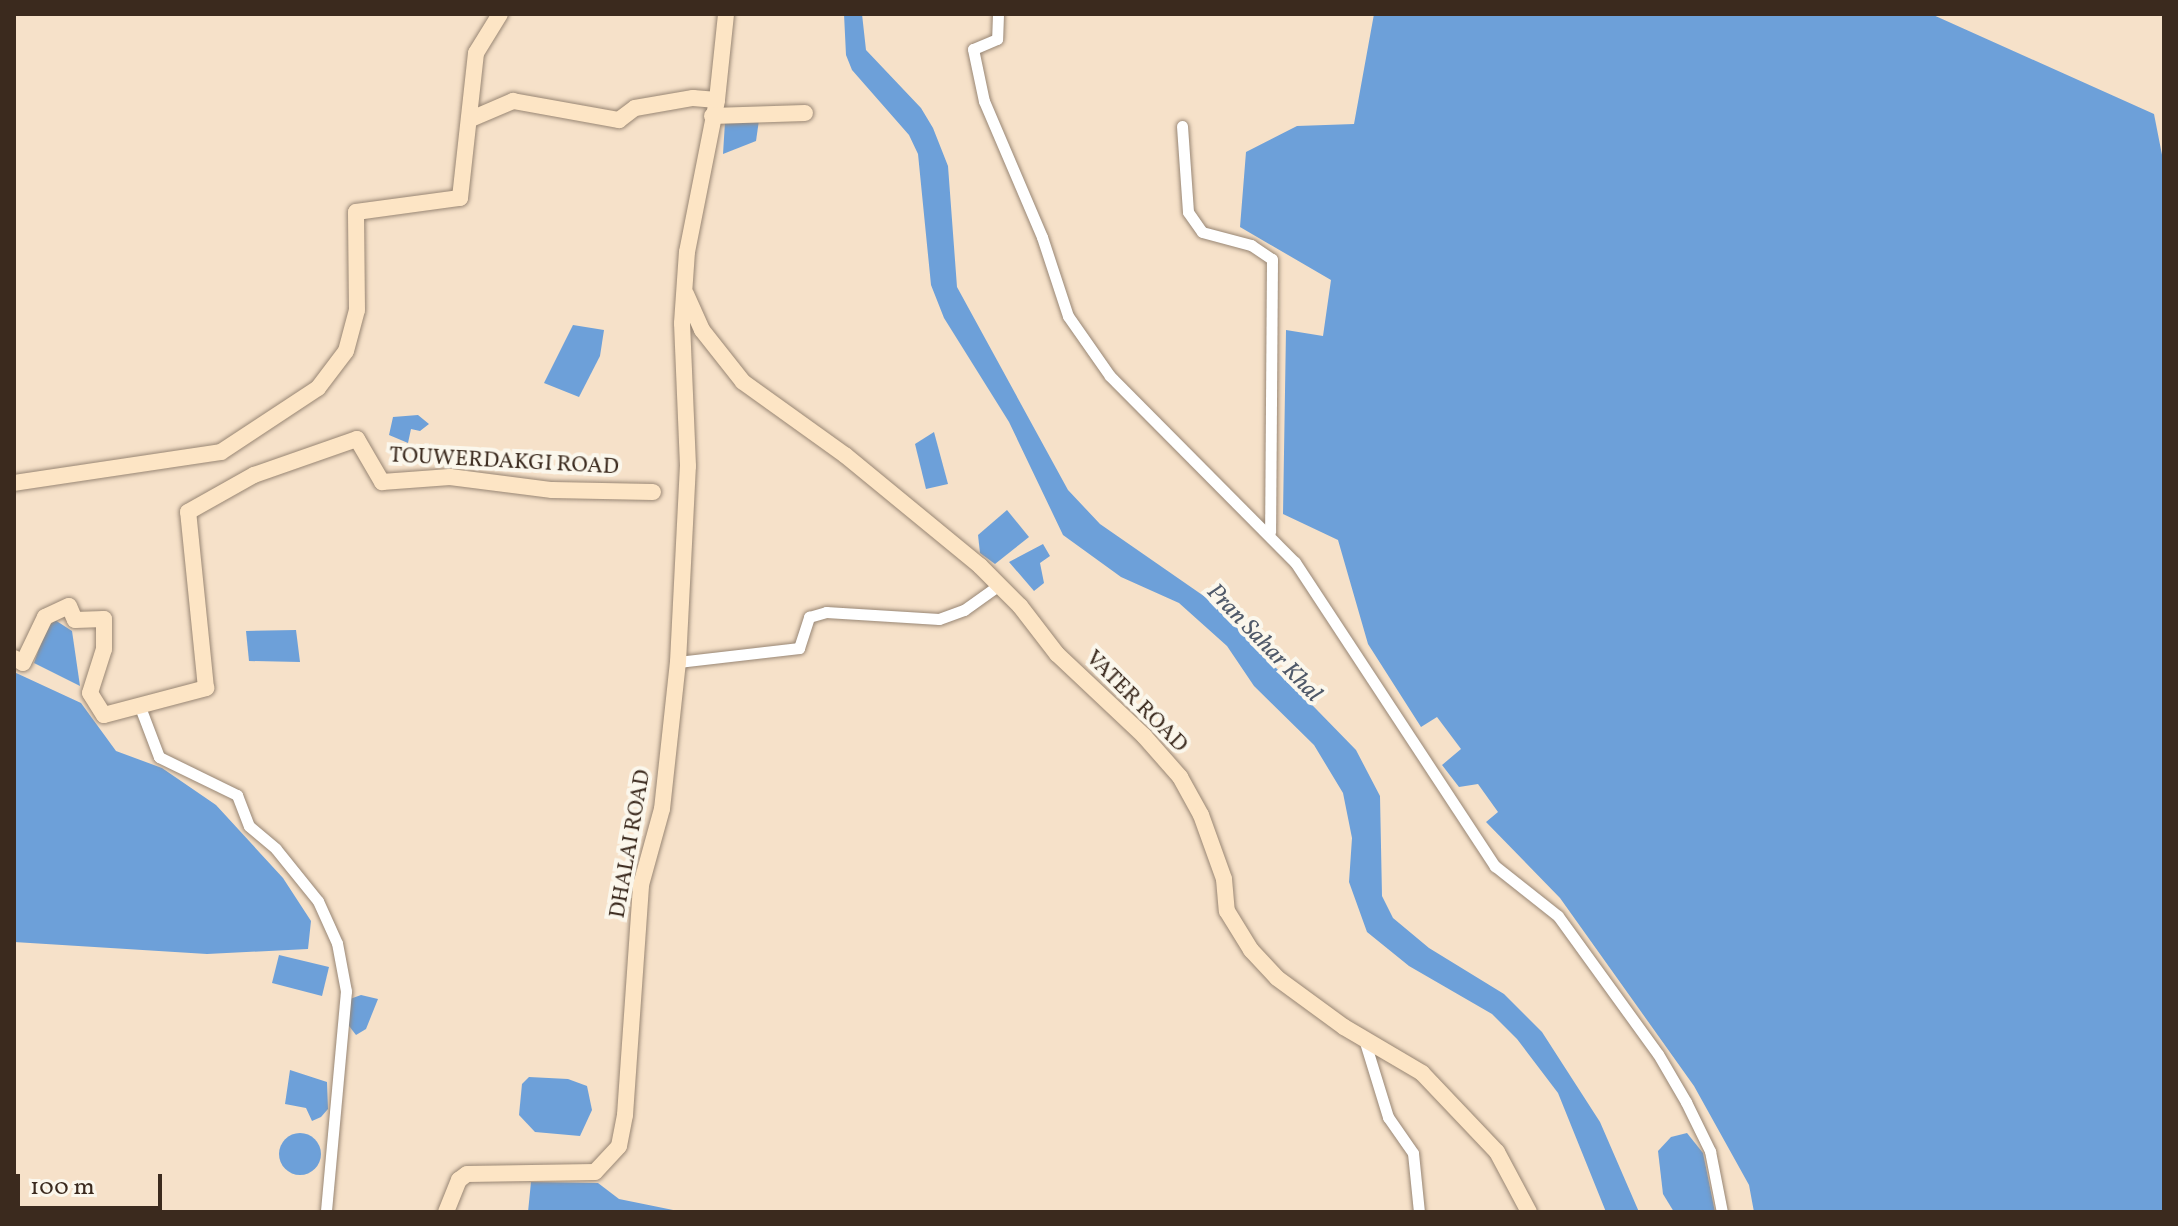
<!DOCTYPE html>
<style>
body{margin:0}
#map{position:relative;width:2178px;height:1226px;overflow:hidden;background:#f6e1c9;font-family:Vollkorn,serif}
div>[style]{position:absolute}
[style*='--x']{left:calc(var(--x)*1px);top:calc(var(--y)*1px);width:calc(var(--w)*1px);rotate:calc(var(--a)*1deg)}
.water>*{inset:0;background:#6da0d9}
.round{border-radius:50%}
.roads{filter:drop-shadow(0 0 2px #988674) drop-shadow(0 0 2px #988674)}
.street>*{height:11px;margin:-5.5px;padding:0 5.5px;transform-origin:5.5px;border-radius:5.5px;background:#fff}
.secondary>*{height:16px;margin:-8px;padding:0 8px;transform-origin:8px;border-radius:8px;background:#fde5c5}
span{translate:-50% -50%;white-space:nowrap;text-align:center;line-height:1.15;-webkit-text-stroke:8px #fbf7ec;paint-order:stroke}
.street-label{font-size:22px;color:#3b2a1e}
.water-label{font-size:24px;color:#4f5969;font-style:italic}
.frame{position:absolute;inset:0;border:16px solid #3b2a1e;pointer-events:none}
.scale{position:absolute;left:16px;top:1174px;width:146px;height:36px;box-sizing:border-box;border:4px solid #3b2a1e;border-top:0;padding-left:10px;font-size:24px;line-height:28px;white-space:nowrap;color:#3b2a1e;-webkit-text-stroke:6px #fbf7ec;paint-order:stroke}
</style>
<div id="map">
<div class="water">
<i style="clip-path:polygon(844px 14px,862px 14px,866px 50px,921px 108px,933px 128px,948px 166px,957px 287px,1068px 490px,1100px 524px,1211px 601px,1356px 750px,1380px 796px,1382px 896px,1393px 918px,1429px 948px,1504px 994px,1542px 1032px,1600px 1122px,1639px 1212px,1606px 1212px,1558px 1093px,1517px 1039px,1492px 1014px,1409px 966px,1367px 932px,1349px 882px,1352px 838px,1343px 793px,1314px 745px,1254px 686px,1227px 646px,1179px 603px,1121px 577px,1063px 535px,1009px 422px,944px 318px,931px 285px,918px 154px,909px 135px,852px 70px,846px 55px)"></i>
<i style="clip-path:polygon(1374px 14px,1931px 14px,2154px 114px,2164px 165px,2164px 1212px,1754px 1212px,1749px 1185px,1694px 1086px,1560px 898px,1486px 822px,1498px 812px,1478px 784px,1459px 787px,1442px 765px,1461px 749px,1437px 717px,1421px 727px,1368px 644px,1338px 540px,1283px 514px,1286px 330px,1323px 336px,1331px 280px,1240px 227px,1246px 152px,1297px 126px,1354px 124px)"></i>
<i style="clip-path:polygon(759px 120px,756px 141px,723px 154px,725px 122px)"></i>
<i style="clip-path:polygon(573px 325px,604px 330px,600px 356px,579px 397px,544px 383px)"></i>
<i style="clip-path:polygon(418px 415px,429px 424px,420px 431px,411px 429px,408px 443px,389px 435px,393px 417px)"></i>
<i style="clip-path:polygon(934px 432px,948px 484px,926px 489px,915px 444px)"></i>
<i style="clip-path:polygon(1007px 510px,1029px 537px,995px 564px,980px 553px,978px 535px)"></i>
<i style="clip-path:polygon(1043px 544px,1050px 556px,1040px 563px,1044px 583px,1034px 591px,1009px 562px)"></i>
<i style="clip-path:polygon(55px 620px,72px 631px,80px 686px,34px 663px,46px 629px)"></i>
<i style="clip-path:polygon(296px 630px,300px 662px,249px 661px,246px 631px)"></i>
<i style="clip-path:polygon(14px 672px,81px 703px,116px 751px,162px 768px,216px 805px,283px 878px,311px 921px,308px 949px,207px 954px,14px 942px)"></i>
<i style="clip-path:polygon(279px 955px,329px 967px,322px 996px,272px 983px)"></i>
<i style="clip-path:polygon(361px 995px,378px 999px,366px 1029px,356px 1035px,346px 1022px,350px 999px)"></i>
<i style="clip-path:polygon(290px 1070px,327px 1082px,328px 1109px,321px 1117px,312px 1121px,306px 1108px,285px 1104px)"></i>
<i style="clip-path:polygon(529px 1077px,568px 1079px,587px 1086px,592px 1110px,580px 1136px,535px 1132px,519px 1115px,522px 1084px)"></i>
<i class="round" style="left:279px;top:1133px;width:42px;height:42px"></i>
<i style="clip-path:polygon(1687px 1133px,1703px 1153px,1715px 1212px,1674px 1212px,1663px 1194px,1658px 1151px,1671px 1137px)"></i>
<i style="clip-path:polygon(531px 1182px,598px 1183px,619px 1199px,683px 1212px,528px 1212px)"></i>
</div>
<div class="roads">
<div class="street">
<i style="--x:998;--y:14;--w:25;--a:92"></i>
<i style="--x:997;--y:39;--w:26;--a:157"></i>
<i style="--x:973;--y:49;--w:53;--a:78.1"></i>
<i style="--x:984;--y:101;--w:148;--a:66.9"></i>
<i style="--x:1042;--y:237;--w:83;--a:71.8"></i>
<i style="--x:1068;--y:316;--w:73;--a:55"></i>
<i style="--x:1110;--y:376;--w:262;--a:45.2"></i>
<i style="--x:1295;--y:562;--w:364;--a:56.7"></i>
<i style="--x:1495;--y:866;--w:80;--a:38.4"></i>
<i style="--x:1558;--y:916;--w:170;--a:54.1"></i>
<i style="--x:1658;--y:1054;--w:56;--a:59.7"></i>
<i style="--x:1686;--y:1102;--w:55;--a:63.9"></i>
<i style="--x:1710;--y:1151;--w:62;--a:78.9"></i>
<i style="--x:1182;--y:126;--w:86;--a:86"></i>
<i style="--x:1188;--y:212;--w:24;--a:55"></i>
<i style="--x:1202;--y:232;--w:51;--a:14.9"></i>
<i style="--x:1251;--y:245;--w:25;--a:34"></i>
<i style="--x:1272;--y:259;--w:273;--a:90.4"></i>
<i style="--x:678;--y:662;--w:122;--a:-6.6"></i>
<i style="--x:799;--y:648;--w:33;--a:-72"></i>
<i style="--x:809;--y:617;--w:18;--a:-16"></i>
<i style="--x:826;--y:612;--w:113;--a:3.5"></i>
<i style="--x:939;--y:619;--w:27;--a:-20"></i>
<i style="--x:964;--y:610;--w:43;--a:-35.5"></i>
<i style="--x:140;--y:707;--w:53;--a:69.2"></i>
<i style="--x:159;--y:757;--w:87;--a:26"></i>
<i style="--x:237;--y:795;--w:33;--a:69"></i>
<i style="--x:249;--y:826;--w:35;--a:40"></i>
<i style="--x:276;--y:849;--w:67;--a:51.1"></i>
<i style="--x:318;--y:901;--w:46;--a:65.7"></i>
<i style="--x:337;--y:943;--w:49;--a:79.4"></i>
<i style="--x:346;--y:991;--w:222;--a:95.2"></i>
<i style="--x:1364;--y:1039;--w:82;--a:72.9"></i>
<i style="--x:1388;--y:1117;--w:44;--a:55.2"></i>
<i style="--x:1413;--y:1153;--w:59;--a:84.2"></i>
</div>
<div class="secondary">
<i style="--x:712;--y:116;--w:93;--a:-1.8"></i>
<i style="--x:471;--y:119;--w:46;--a:-23.2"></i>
<i style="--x:513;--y:101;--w:108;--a:10.2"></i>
<i style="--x:619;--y:120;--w:20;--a:-37"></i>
<i style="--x:635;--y:108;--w:59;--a:-9.8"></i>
<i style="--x:693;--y:98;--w:24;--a:5"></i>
<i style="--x:686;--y:294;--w:39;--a:66"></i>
<i style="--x:702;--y:330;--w:66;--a:51.7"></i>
<i style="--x:743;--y:382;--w:125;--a:35.6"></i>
<i style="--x:845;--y:455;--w:175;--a:39.4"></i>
<i style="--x:980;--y:566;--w:57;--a:45"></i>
<i style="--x:1020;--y:606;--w:61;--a:52.4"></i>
<i style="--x:1057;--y:654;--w:120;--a:43.3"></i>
<i style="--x:1144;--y:736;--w:55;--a:48.7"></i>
<i style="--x:1180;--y:777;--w:43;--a:61.1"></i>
<i style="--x:1201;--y:815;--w:68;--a:70.2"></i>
<i style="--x:1224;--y:879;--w:32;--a:85"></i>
<i style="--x:1227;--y:911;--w:46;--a:58.4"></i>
<i style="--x:1251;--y:950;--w:38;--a:47"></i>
<i style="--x:1277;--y:978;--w:83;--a:36.2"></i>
<i style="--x:1344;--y:1027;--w:91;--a:30.5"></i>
<i style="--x:1422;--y:1073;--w:109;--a:46.5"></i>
<i style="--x:1497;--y:1152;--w:68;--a:61.9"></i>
<i style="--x:14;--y:483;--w:209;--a:-8.5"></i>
<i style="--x:221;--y:452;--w:116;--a:-33.4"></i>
<i style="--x:318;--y:388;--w:46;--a:-52.9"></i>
<i style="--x:346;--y:351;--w:42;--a:-75"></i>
<i style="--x:357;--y:310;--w:98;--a:-90.6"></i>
<i style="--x:356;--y:212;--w:105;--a:-7.7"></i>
<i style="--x:460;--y:198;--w:146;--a:-83.7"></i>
<i style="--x:476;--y:53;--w:46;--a:-58.4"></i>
<i style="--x:14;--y:658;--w:10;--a:29"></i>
<i style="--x:23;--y:663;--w:51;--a:-64.4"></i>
<i style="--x:45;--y:617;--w:26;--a:-25"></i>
<i style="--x:69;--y:606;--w:15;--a:67"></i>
<i style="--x:75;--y:620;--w:29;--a:-2"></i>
<i style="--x:104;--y:619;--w:30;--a:90"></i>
<i style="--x:104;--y:649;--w:46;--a:107.7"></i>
<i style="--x:90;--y:693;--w:26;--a:58"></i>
<i style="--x:104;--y:715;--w:106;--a:-14.8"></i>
<i style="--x:206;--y:688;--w:177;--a:-95.8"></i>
<i style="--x:188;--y:512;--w:76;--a:-29.3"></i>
<i style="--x:254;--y:475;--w:109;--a:-19.3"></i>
<i style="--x:357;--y:439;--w:50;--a:59.8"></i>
<i style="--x:382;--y:482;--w:68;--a:-4.2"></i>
<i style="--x:450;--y:477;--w:103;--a:7.3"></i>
<i style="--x:552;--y:490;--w:101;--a:1.1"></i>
<i style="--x:446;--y:1212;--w:35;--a:-68"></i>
<i style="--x:459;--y:1180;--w:10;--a:-37"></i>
<i style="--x:467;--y:1174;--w:128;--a:-0.9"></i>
<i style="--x:595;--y:1172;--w:35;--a:-47"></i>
<i style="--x:619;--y:1146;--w:32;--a:-79"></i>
<i style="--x:625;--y:1115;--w:231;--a:-86"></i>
<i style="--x:641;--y:885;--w:79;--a:-74.6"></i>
<i style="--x:662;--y:809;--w:148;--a:-83.8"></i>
<i style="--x:678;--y:662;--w:196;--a:-87.1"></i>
<i style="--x:688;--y:466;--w:143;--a:-92.4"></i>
<i style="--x:682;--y:323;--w:71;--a:-86"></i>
<i style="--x:687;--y:252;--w:155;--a:-78.8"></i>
<i style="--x:717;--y:100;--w:86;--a:-84"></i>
</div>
</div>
<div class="street-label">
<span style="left:504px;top:462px;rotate:3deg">TOUWERDAKGI ROAD</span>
<span style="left:1136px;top:702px;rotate:45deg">VATER ROAD</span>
<span style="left:631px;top:844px;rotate:-80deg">DHALAI ROAD</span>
</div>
<div class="water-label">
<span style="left:1263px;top:644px;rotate:46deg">Pran Sahar Khal</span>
</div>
<div class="frame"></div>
<div class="scale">100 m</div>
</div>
